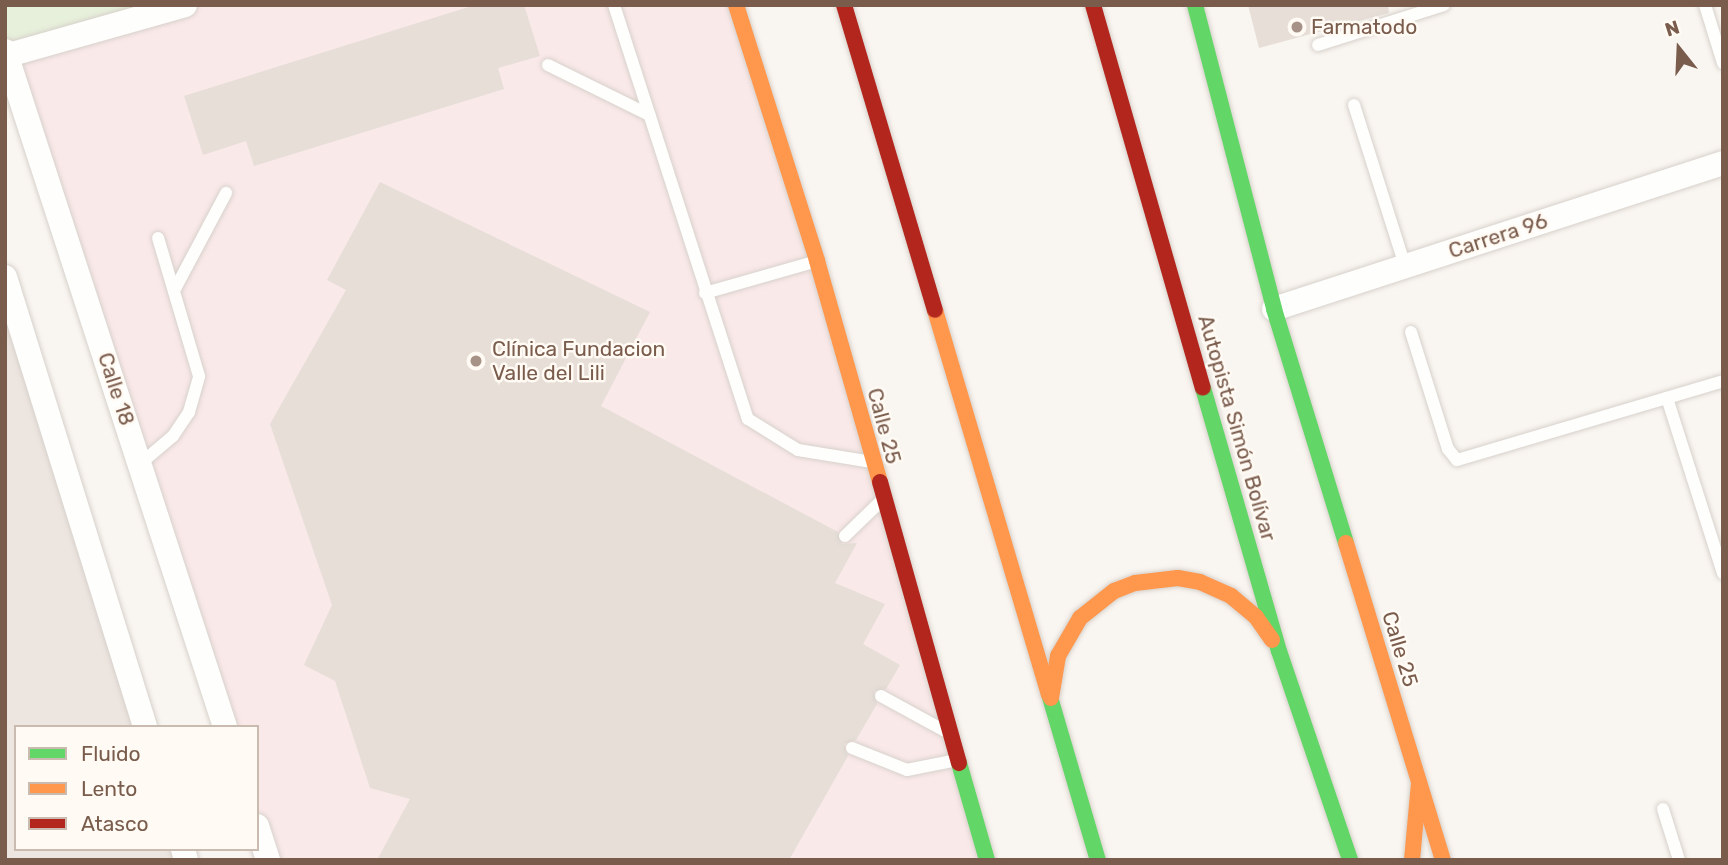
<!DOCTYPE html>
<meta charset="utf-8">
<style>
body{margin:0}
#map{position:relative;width:1728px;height:865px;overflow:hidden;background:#f9f5f0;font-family:Rubik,sans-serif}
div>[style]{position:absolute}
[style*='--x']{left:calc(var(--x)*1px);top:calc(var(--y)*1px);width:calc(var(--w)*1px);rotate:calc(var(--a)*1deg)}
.industrial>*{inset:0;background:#ede5e0}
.medical>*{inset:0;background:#fae9e9}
.green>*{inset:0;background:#e7f0db}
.building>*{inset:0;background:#e6ded7}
.roads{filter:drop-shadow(0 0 2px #d7d1cb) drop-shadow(0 0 2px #d7d1cb)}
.lane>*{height:12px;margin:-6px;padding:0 6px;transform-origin:6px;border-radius:6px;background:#fefefd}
.street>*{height:24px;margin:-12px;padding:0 12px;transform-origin:12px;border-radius:12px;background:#fefefd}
.fast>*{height:16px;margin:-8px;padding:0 8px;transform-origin:8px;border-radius:8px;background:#63d668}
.slow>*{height:16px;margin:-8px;padding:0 8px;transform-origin:8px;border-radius:8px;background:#ff974d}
.jam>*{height:16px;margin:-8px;padding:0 8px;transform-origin:8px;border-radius:8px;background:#b3261e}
.dots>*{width:19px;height:19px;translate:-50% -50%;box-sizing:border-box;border:4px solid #fffaf3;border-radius:50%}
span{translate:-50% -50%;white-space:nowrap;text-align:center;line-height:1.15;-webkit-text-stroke:5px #fffaf3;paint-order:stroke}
.poi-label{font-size:21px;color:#7a5c4d}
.left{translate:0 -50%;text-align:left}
.street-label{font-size:21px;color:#7a5c4d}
.frame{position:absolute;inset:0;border:7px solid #7a5c4d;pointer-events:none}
.legend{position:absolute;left:14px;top:725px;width:245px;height:126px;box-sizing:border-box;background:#fffaf3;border:2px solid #cabbb1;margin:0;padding:9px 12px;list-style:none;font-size:21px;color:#7a5c4d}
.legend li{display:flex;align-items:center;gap:14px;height:35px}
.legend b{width:35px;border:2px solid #cabbb1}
.north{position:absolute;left:1644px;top:14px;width:70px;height:70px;-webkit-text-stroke:5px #fffaf3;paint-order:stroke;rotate:342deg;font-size:19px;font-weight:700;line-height:28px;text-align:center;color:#7a5c4d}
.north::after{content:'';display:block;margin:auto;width:24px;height:32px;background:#7a5c4d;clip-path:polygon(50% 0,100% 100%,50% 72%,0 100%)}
</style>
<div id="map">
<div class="industrial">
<i style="clip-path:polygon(5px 277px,145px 727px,16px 727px,16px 849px,183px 849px,186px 860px,5px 860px)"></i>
</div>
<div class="medical">
<i style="clip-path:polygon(185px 5px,736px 5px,987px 860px,268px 860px,257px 826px,257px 727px,225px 727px,9px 55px)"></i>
</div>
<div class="green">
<i style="clip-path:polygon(5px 5px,152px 5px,5px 51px)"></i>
</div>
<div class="building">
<i style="clip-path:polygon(475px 5px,524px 5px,540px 56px,498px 68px,504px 89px,254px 166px,246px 141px,203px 155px,184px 96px)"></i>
<i style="clip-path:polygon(1248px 5px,1388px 5px,1389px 13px,1259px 48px)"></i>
<i style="clip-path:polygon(380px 182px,650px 312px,601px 406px,838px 532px,842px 544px,857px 543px,835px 583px,885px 604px,863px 644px,900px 665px,886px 689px,874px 691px,877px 704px,856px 740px,844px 744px,848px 756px,789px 860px,377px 860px,410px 799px,370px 788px,335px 681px,304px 665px,332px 605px,270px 424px,346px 290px,327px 280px)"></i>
</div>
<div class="roads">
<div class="lane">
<i style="--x:614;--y:5;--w:435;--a:72.1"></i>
<i style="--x:748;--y:419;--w:59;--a:31.8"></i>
<i style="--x:798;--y:450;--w:75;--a:9.2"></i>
<i style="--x:1705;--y:5;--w:61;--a:72.8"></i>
<i style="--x:1318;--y:45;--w:132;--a:-17.6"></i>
<i style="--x:548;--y:65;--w:113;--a:26.3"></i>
<i style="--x:1354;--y:105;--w:169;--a:72.4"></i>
<i style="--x:175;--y:289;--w:109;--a:-62"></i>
<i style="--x:705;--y:293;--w:113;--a:-15.9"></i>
<i style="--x:1411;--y:332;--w:123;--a:72.5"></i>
<i style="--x:1448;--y:449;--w:14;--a:51"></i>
<i style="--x:1457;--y:460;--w:277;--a:-16.5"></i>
<i style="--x:1667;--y:398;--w:184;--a:72.3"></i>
<i style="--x:140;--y:464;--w:43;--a:-40.3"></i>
<i style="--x:173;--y:436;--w:29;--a:-56"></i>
<i style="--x:189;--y:412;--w:37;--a:-74"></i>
<i style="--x:199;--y:376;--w:144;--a:-106.5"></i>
<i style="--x:845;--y:536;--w:49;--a:-44.2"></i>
<i style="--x:881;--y:696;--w:73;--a:28.7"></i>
<i style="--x:852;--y:748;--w:59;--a:21.8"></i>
<i style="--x:907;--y:770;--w:51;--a:-11.3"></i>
<i style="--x:1663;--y:809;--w:53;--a:72.6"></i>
</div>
<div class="street">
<i style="--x:5;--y:51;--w:711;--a:71.97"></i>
<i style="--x:5;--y:56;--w:187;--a:-15.8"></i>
<i style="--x:5;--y:277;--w:471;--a:72.7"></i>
<i style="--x:1274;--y:309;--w:472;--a:-18"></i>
<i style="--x:257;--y:826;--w:36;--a:72"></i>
<i style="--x:183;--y:849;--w:11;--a:75"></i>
</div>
<div class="fast">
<i style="--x:1195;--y:5;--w:314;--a:75.4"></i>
<i style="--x:1274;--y:309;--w:245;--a:72.9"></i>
<i style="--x:1203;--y:388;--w:274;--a:73.9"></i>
<i style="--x:1279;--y:651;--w:221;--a:71.2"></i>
<i style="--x:1049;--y:694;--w:173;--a:73.6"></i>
<i style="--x:959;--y:763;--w:101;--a:73.9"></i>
</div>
<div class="slow">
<i style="--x:736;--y:5;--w:269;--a:72.4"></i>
<i style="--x:817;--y:261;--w:230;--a:74.1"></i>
<i style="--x:935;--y:310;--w:401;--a:73.5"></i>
<i style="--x:1346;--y:543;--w:332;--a:73"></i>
<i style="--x:1051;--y:698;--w:43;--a:-80.5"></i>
<i style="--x:1058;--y:656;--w:44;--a:-59.9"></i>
<i style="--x:1080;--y:618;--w:43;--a:-38.5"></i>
<i style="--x:1114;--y:591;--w:22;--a:-21"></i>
<i style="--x:1135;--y:583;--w:43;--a:-6.6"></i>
<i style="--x:1178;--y:578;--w:22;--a:10"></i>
<i style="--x:1200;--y:582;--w:34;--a:24"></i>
<i style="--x:1231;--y:596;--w:33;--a:40"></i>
<i style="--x:1256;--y:617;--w:28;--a:55"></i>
<i style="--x:1412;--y:860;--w:77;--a:-84.8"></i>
</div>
<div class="jam">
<i style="--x:844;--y:5;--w:318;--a:73.4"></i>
<i style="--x:1093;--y:5;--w:398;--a:74"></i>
<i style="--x:880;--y:482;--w:292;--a:74.3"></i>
</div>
</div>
<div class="dots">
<i style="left:1297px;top:27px;background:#a69286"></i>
<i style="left:476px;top:361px;background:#a69286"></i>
</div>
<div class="poi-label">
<span class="left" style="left:1311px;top:27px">Farmatodo</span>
<span class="left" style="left:492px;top:361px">Clínica Fundacion<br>Valle del Lili</span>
</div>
<div class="street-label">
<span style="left:1498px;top:236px;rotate:-18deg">Carrera 96</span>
<span style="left:116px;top:389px;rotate:72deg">Calle 18</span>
<span style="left:884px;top:426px;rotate:75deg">Calle 25</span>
<span style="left:1237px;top:428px;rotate:74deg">Autopista Simón Bolívar</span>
<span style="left:1400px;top:649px;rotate:73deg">Calle 25</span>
</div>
<div class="frame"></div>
<ul class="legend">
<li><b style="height:9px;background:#63d668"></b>Fluido</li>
<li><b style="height:9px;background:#ff974d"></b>Lento</li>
<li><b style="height:9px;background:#b3261e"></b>Atasco</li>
</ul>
<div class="north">N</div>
</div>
